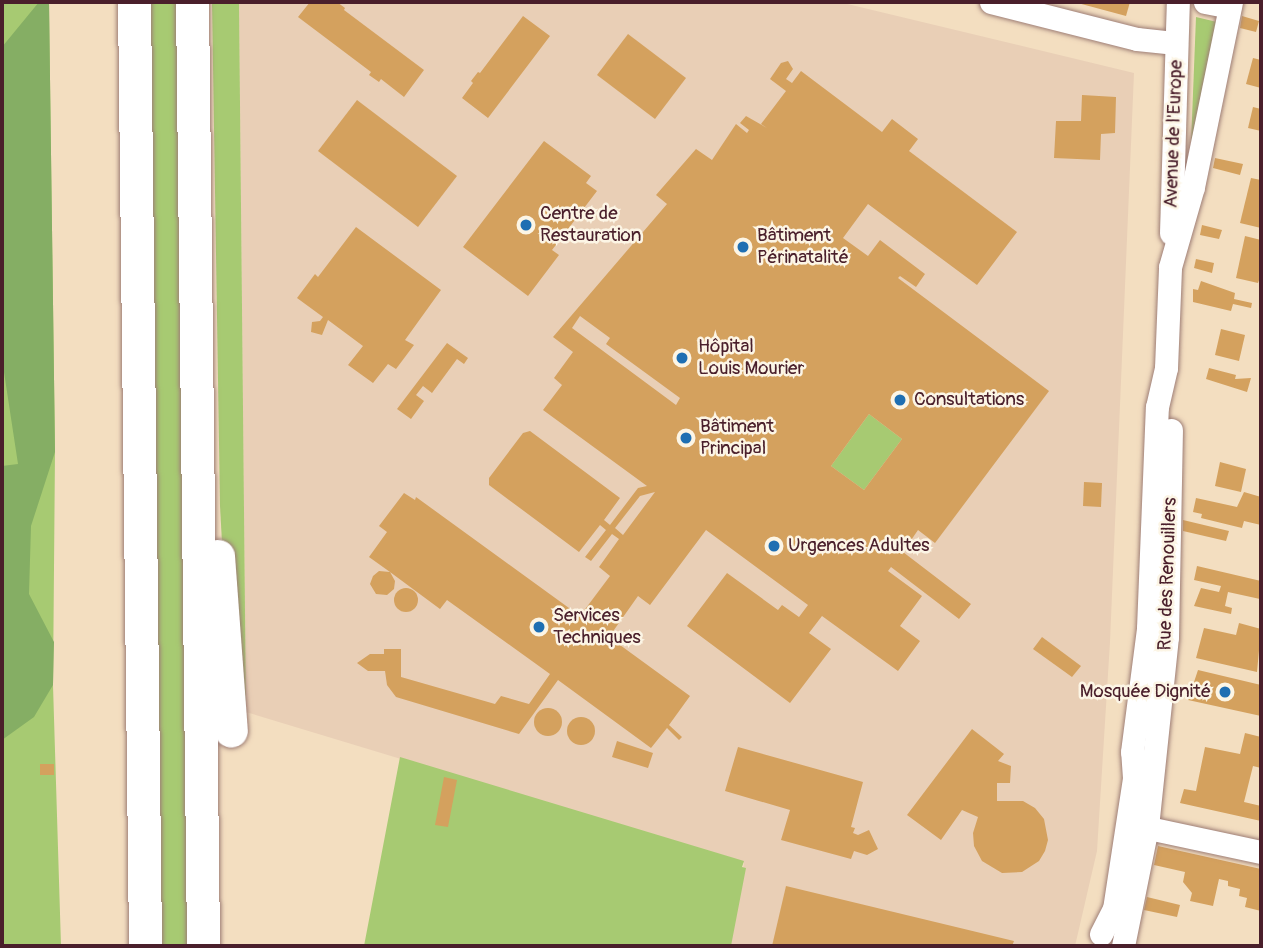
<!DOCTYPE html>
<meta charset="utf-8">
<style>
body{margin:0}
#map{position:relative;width:1263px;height:948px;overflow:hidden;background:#f3dec0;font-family:Pangolin,sans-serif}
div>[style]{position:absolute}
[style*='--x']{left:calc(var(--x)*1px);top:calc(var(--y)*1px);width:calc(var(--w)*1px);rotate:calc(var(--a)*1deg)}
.built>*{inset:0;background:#e9cfb6}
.green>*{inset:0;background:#a7ca72}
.forest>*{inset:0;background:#85ae64}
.building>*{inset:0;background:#d4a15e}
.round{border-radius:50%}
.roads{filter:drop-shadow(0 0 2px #9e7e76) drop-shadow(0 0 2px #9e7e76)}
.minor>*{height:23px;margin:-11.5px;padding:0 11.5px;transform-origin:11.5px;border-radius:11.5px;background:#fff}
.highway>*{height:33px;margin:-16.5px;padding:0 16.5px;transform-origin:16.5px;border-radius:16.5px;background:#fff}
.dots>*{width:19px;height:19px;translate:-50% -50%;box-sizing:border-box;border:4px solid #fcf5e5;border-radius:50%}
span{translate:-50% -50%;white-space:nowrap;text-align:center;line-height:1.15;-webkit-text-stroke:5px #fcf5e5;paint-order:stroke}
.street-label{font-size:19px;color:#4a1f2b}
.poi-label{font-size:19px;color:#4a1f2b}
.left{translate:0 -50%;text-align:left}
.right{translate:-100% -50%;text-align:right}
.frame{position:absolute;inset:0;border:4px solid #4a1f2b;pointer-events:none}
</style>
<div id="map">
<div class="built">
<i style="clip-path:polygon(239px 2px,839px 2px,1134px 73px,1110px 642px,1097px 851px,1075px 946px,730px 946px,744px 863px,246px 712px)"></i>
</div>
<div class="green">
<i style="clip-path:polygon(2px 2px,49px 2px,55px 452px,53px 685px,61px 946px,2px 946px)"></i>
<i style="clip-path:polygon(145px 2px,181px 2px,189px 946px,156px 946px)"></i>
<i style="clip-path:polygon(212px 2px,239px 2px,246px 712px,224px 579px,220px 506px)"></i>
<i style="clip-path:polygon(1196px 17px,1217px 22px,1191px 144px)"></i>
<i style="clip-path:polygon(869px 414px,902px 439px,864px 490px,831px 466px)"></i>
<i style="clip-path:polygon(400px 757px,744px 861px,742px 867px,746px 868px,731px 946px,364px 946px)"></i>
</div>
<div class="forest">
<i style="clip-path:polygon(39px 2px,49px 2px,55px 452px,31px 526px,29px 594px,54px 642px,53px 685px,34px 717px,2px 740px,2px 466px,18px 464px,2px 359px,2px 47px)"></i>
</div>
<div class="building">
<i style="clip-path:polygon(310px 2px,337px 2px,345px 8px,344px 10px,424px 70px,404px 97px,381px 79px,379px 82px,369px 75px,371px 72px,298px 17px)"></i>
<i style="clip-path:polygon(1074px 2px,1130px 2px,1126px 16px)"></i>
<i style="clip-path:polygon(523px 16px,550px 36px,488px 118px,462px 98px,473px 83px,471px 81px,478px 72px,480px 73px)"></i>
<i style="clip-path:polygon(1242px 16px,1259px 21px,1256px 32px,1240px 28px)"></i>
<i style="clip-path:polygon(628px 34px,686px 78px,655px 119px,597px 75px)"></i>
<i style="clip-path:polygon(1253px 58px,1261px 60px,1261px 88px,1246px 84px)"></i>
<i style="clip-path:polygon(evenodd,788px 61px,793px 69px,786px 79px,792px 83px,801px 71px,882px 132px,892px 119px,918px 139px,909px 151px,1017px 232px,977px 285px,868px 204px,843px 238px,868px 256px,880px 240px,925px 274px,916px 287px,900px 276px,898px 278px,1049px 391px,935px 543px,918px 530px,903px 552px,971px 604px,959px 619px,891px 567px,888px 571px,922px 596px,900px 626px,920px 641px,898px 671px,822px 616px,809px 633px,831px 649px,790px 703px,687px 626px,727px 573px,778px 610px,782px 605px,799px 617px,808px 605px,706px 530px,650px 605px,638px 596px,609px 637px,690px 696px,669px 725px,682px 737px,679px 740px,667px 728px,651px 748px,558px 680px,519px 734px,396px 697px,387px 685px,385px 671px,368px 671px,357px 663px,370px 654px,384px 654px,384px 649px,401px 649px,401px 677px,495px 704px,501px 696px,529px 704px,550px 674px,447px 600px,440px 609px,390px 572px,395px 581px,394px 589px,387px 595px,376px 594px,370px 584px,373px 576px,379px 571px,390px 572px,369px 557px,387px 532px,379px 526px,404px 493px,415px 500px,416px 497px,580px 616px,610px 576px,599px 567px,619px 539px,612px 534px,591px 561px,585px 557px,606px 530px,600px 525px,579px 552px,489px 485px,489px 478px,523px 433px,530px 431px,620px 498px,604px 520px,610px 525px,638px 488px,647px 486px,543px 410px,562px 385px,554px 378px,573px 352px,553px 337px,667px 204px,656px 195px,696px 149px,712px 160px,736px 124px,747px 133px,749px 130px,740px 123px,746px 116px,767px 128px,761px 124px,786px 91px,770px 79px,781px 63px,788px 61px,580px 316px,610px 338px,606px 344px,680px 398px,676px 405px,572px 328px,580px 316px,788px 61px,869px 414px,902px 439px,864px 490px,831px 466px,869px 414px,788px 61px,655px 492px,623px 535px,615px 528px,640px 496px,655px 492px)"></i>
<i style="clip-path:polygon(1082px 95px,1116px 97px,1115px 133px,1101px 134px,1100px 160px,1054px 158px,1056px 121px,1081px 121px)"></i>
<i style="clip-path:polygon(357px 100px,457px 176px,418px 227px,318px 151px)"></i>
<i style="clip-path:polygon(1253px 107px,1261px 109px,1261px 131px,1248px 128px)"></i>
<i style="clip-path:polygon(544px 141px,591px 176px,586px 183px,597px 191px,552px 250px,559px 255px,528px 296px,463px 247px)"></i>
<i style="clip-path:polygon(1215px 158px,1243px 164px,1240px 175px,1213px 168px)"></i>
<i style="clip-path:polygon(1251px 178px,1261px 180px,1261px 228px,1240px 223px)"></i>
<i style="clip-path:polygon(1202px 225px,1222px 230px,1219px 239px,1200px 235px)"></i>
<i style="clip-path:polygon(356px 227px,441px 290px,405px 340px,414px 345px,396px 369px,388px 364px,373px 383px,348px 365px,363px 346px,328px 320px,322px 335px,311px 332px,312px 322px,320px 321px,323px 317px,297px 298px,315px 274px,318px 277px)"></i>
<i style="clip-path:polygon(1245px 236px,1261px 240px,1261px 275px,1258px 283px,1236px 278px)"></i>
<i style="clip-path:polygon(1196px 259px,1214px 263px,1212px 273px,1194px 268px)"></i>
<i style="clip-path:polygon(1201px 281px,1235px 293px,1234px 299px,1252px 303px,1251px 308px,1233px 304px,1231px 311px,1193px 302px,1193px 289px,1198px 290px)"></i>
<i style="clip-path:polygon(1221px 329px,1245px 335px,1239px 361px,1215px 355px)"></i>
<i style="clip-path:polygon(447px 343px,468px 358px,464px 364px,457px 359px,432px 393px,423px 386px,416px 395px,424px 401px,411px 419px,397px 409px)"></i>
<i style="clip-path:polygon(1209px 368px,1236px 375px,1235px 379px,1251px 378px,1247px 392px,1206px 379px)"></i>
<i style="clip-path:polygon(1220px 462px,1246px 469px,1241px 492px,1215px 486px)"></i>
<i style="clip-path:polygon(1084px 482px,1102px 483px,1101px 507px,1083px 506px)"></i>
<i style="clip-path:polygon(1244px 492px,1261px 497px,1261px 525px,1244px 521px,1242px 528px,1201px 518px,1202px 514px,1193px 512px,1196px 498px,1237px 507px)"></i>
<i style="clip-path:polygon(1183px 520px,1229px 531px,1226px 541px,1183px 531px)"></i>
<i style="clip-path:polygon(1197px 566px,1261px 581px,1260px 599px,1228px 592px,1225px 606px,1232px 608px,1231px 614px,1194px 606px,1201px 588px,1219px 592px,1221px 586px,1194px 580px)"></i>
<i class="round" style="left:394px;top:588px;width:24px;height:24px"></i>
<i style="clip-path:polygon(1239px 623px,1261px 629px,1257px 672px,1196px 658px,1204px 628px,1236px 635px)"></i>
<i style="clip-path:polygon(1042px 637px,1081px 666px,1072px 677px,1033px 649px)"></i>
<i style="clip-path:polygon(1198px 670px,1261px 685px,1261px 716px,1188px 700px)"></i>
<i class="round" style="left:534px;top:708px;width:28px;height:28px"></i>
<i class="round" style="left:567px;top:717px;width:28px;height:28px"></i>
<i style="clip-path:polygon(972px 729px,1004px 754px,998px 761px,1011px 766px,1010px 783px,997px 783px,997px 801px,1023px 801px,1035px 808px,1044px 819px,1048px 840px,1045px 851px,1039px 861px,1022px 872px,1002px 873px,982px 861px,974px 846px,973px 833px,978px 817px,962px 810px,941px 840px,907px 815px)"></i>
<i style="clip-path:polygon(1245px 733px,1261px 737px,1261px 768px,1253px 766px,1244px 802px,1261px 806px,1261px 821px,1180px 803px,1184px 789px,1196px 791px,1205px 747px,1240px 754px)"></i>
<i style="clip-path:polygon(617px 741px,653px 753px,648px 768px,612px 757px)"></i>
<i style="clip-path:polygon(738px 747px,863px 782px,851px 827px,855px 828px,853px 833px,858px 835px,869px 830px,878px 849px,867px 855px,854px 851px,851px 859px,781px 840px,790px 810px,725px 791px)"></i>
<i style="clip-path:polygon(40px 764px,54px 764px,54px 775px,40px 775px)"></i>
<i style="clip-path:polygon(444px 777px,457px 780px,448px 827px,435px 825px)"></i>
<i style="clip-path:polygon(1158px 846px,1261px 869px,1261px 911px,1245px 907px,1247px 898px,1239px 896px,1240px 889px,1228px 886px,1228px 881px,1219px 879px,1213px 906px,1190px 901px,1192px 893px,1183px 882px,1185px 872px,1154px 865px)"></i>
<i style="clip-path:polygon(786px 886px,1014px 941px,1012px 946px,772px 946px)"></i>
<i style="clip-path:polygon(1147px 897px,1180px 905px,1177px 917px,1144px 910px)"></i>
</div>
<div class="roads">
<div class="minor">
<i style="--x:991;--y:2;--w:151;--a:14.2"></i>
<i style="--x:1137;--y:39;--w:39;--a:6"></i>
<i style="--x:1205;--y:2;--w:25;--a:11"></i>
<i style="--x:1171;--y:233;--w:231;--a:-88.3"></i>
<i style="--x:1134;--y:825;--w:130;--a:12"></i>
<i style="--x:1101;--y:934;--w:28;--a:-63"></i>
<i style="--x:1114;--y:909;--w:133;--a:-81.3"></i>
<i style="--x:1134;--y:778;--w:26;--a:-94"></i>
<i style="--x:1132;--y:752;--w:125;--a:-82.6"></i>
<i style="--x:1148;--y:628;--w:221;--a:-87.7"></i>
<i style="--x:1157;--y:407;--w:40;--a:-77"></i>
<i style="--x:1166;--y:368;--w:101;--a:-87.7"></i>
<i style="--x:1170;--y:267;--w:83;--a:-74"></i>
<i style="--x:1193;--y:187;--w:189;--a:-78.4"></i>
<i style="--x:1123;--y:946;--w:121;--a:-78.6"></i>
<i style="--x:1147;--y:827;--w:191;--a:-84"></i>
<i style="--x:1167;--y:637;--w:207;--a:-88.9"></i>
</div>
<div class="highway">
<i style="--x:134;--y:2;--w:944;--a:89.33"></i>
<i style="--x:192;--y:2;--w:944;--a:89.33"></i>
<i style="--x:218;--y:556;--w:175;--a:85.8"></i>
</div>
</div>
<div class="dots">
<i style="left:526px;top:225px;background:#1f6fb2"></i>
<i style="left:743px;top:247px;background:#1f6fb2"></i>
<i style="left:682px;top:358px;background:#1f6fb2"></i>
<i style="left:900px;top:400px;background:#1f6fb2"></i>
<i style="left:686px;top:438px;background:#1f6fb2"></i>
<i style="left:774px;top:546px;background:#1f6fb2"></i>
<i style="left:539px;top:627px;background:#1f6fb2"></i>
<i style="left:1225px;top:692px;background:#1f6fb2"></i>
</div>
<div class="street-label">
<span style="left:1174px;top:134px;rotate:-88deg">Avenue de l'Europe</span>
<span style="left:1168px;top:574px;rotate:-88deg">Rue des Renouillers</span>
</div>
<div class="poi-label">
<span class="left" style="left:540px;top:225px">Centre de<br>Restauration</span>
<span class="left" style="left:757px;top:247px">Bâtiment<br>Périnatalité</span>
<span class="left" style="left:698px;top:358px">Hôpital<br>Louis Mourier</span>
<span class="left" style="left:914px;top:400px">Consultations</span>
<span class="left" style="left:700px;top:438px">Bâtiment<br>Principal</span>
<span class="left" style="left:788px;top:546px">Urgences Adultes</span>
<span class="left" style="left:553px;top:627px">Services<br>Techniques</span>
<span class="right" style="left:1211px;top:692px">Mosquée Dignité</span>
</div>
<div class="frame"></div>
</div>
